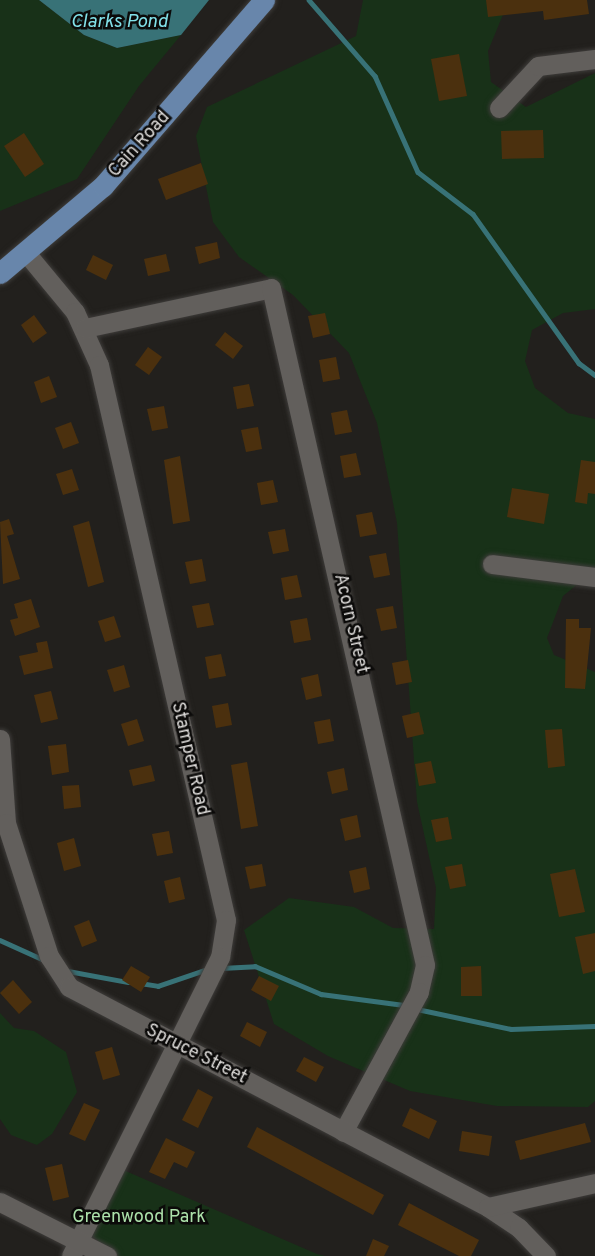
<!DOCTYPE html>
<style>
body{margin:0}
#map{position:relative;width:595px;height:1256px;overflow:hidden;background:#22201d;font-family:Overpass,sans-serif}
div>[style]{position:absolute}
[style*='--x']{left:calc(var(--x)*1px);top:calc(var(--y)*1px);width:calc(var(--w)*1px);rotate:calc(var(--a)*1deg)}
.green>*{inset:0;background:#183118}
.water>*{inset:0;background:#387277}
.stream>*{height:4.5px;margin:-2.25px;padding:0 2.25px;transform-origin:2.25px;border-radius:2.25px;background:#387277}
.building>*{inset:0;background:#4b300e}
.roads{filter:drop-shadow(0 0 2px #3e3c3a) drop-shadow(0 0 2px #3e3c3a)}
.minor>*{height:19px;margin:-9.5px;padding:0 9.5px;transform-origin:9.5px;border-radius:9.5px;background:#625f5c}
.major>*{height:21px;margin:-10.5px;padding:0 10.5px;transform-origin:10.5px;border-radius:10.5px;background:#6886ab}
span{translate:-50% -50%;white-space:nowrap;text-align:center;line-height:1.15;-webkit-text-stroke:5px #0b0a09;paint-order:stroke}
.street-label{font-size:18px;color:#dedcda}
.park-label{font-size:18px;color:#ace0aa}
.water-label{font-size:19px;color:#82e1e9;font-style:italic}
</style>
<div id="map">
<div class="green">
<i style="clip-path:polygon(0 0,39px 0,84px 35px,117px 48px,181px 35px,139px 86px,77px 179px,0 211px)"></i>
<i style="clip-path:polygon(363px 0,509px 0,488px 51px,491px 82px,526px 107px,595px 73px,595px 309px,563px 313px,532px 330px,525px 361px,535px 388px,568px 413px,595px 419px,595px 570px,563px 596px,547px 638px,554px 655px,595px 672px,595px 1101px,588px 1107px,497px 1106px,410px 1091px,328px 1056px,274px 1024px,244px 930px,289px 898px,354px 907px,393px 928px,434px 929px,436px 888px,417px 802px,397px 523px,377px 423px,349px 353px,293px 295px,239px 257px,213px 222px,196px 136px,207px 107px,356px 36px)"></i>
<i style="clip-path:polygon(0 1013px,14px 1028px,34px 1031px,66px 1052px,77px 1092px,52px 1134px,37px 1145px,11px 1135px,0 1119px)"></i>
<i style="clip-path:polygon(121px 1169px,317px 1254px,325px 1256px,118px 1256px,90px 1235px)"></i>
</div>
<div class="water">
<i style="clip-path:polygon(39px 0,209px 0,181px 35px,117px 48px,84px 35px)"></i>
</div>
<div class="stream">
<i style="--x:309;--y:0;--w:101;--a:49"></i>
<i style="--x:375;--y:76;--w:105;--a:65.9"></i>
<i style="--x:418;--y:172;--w:69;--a:37.4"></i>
<i style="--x:473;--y:214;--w:183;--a:54.6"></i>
<i style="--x:579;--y:363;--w:20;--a:37"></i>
<i style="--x:0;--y:940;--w:48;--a:24.4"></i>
<i style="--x:221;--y:968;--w:34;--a:-3"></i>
<i style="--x:255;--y:966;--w:72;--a:23"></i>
<i style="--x:321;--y:994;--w:85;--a:7.5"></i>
<i style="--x:68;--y:971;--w:61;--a:10.4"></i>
<i style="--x:140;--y:983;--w:18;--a:9"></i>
<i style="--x:158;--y:986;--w:50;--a:-18.8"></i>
<i style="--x:417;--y:1009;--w:96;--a:12"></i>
<i style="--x:511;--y:1029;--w:84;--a:-2"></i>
</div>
<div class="building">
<i style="clip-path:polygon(486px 0,587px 0,589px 14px,544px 20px,543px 11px,488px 17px)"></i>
<i style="clip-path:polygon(459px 54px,467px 96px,439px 101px,431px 59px)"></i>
<i style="clip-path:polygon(543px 130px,544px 158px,502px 159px,501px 131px)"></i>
<i style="clip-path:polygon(24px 133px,44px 164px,25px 177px,4px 146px)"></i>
<i style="clip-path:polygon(201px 163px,208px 184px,166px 200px,158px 179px)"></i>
<i style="clip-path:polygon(217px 242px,220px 258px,199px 264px,195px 247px)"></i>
<i style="clip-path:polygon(166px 254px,170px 271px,148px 276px,144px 259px)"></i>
<i style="clip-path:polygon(93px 255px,113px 265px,106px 280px,86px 270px)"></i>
<i style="clip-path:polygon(325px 313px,330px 334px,313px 338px,308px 316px)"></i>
<i style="clip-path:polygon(34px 315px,47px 333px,33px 343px,21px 325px)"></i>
<i style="clip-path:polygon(225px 332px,243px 346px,233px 359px,215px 345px)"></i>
<i style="clip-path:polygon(148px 347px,162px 357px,149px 375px,135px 365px)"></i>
<i style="clip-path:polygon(336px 357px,340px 379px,323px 382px,319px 360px)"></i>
<i style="clip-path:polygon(49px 376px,57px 397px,41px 403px,34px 382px)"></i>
<i style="clip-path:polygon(249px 384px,254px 406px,237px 409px,233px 387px)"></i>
<i style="clip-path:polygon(164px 406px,168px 428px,152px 431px,147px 409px)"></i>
<i style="clip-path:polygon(347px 410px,352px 432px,335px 435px,331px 413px)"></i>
<i style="clip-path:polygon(71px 422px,79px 443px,63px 449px,55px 428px)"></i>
<i style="clip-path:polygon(258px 427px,262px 449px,246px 452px,241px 430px)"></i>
<i style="clip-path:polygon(356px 453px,361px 475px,344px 478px,340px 456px)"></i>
<i style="clip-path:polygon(180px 456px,190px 521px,173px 524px,164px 460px)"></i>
<i style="clip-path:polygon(581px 460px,595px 462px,595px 494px,588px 493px,587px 504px,575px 502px)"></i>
<i style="clip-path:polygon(72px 469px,79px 490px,63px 495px,56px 474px)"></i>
<i style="clip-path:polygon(273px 480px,278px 502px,261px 505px,257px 483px)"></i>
<i style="clip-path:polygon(512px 488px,549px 494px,544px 524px,507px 517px)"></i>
<i style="clip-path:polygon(372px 512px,377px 534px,360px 537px,356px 515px)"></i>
<i style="clip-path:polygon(9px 519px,14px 534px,7px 536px,20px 579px,3px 584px,0 522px)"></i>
<i style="clip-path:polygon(89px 521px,104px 582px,88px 587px,73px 526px)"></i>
<i style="clip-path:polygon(285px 529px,289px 551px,273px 554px,268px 532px)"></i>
<i style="clip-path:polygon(386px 553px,390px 575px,374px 578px,369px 556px)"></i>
<i style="clip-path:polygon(202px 559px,206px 581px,190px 584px,185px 562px)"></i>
<i style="clip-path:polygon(297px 575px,302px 597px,285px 600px,281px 578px)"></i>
<i style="clip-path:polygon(31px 599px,40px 627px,15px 636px,10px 620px,18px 618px,14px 604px)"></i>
<i style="clip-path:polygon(209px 603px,214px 625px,197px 628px,192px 606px)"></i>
<i style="clip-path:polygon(393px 606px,397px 628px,381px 631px,376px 609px)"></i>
<i style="clip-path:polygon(114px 616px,121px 637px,105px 642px,98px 621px)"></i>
<i style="clip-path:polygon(307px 618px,311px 640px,294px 643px,290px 621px)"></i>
<i style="clip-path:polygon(566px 619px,579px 619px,579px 628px,591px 628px,585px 689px,565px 688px)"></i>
<i style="clip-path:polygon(47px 641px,53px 668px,24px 675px,19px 656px,38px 652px,36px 643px)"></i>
<i style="clip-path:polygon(221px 654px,226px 676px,209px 679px,205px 657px)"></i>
<i style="clip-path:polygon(408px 660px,412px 682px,396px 685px,392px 663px)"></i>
<i style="clip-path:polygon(124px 665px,130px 687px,114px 692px,107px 670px)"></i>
<i style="clip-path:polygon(318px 674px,322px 696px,306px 700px,301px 678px)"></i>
<i style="clip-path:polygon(51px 691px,58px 719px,41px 723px,34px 695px)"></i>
<i style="clip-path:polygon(228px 703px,232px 725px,216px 728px,212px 706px)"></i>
<i style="clip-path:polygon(419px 712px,424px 734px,407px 738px,402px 716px)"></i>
<i style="clip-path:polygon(137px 719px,144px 741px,128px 746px,121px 724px)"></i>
<i style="clip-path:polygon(330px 719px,334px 741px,318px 744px,314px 722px)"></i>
<i style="clip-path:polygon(562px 729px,565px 766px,548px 768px,545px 730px)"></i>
<i style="clip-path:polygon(66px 744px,69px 772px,52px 775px,48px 746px)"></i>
<i style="clip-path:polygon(431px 761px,436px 783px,419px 786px,415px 764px)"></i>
<i style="clip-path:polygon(247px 762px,258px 826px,241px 829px,231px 765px)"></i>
<i style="clip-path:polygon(151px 765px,155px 781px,133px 786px,129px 770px)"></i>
<i style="clip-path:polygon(344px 768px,348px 790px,332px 794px,327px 772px)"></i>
<i style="clip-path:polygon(79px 785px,81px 807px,64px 809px,62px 786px)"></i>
<i style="clip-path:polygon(357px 815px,361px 837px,345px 841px,340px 819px)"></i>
<i style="clip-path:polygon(448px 817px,452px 839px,436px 842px,431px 820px)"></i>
<i style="clip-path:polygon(169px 831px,173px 853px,157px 856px,152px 834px)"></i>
<i style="clip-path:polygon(74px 838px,81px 866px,64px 871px,57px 843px)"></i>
<i style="clip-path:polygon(262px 864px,266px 886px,250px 889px,245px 867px)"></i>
<i style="clip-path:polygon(462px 864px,466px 886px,450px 889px,445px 867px)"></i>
<i style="clip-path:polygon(366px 867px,370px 889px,354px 893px,349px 871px)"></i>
<i style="clip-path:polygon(575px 869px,585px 912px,559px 917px,550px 874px)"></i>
<i style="clip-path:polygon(180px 877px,185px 899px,169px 903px,164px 881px)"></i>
<i style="clip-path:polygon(89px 920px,97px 941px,82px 947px,74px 926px)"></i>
<i style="clip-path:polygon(595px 933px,595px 971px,583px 974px,575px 937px)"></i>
<i style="clip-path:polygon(131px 966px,150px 977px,141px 992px,122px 980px)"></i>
<i style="clip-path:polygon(481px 966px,482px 996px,461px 996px,461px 967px)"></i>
<i style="clip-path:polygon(259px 976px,279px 986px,271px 1001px,251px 990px)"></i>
<i style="clip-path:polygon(13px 980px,32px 1002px,19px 1014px,0 993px)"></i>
<i style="clip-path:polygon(247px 1022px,267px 1032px,260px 1047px,240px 1036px)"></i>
<i style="clip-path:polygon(112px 1047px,120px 1075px,103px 1080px,95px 1052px)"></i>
<i style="clip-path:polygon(304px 1057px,324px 1067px,316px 1082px,296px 1071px)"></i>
<i style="clip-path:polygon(198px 1089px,213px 1097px,198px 1128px,182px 1120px)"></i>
<i style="clip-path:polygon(84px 1103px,100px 1110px,85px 1141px,69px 1134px)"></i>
<i style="clip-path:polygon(410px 1108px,437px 1121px,429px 1139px,402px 1126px)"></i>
<i style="clip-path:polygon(585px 1123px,591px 1142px,520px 1160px,515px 1141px)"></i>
<i style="clip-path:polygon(257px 1127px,384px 1195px,373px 1215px,247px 1147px)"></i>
<i style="clip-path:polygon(462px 1131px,492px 1136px,489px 1156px,459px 1151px)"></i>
<i style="clip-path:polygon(166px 1138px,195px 1152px,187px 1168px,174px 1162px,165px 1179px,149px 1172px)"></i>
<i style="clip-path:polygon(62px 1164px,69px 1197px,53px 1201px,45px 1168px)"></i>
<i style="clip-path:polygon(409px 1203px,479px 1240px,471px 1256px,459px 1256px,398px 1225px)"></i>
<i style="clip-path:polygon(373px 1239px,389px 1246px,384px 1256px,366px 1256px)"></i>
</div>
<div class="roads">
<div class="minor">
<i style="--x:499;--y:108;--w:57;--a:-47.1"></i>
<i style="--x:538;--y:66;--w:57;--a:-7"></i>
<i style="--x:27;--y:254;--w:75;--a:50.4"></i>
<i style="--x:75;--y:312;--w:58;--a:65.6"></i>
<i style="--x:99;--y:365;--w:569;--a:77.11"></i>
<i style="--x:226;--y:920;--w:37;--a:99"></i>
<i style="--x:220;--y:957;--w:334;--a:116.5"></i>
<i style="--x:85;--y:328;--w:190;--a:-12.1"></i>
<i style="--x:271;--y:288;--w:694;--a:77.18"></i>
<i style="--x:425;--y:965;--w:28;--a:103"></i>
<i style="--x:419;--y:992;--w:159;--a:118.5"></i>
<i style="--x:492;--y:564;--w:104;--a:7.2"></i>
<i style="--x:0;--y:739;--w:84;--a:85.9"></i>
<i style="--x:6;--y:823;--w:140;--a:72.1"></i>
<i style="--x:49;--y:956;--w:37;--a:57"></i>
<i style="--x:69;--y:987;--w:473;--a:27.7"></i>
<i style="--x:488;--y:1207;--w:37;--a:34"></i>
<i style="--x:519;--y:1228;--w:39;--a:46"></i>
<i style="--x:0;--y:1202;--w:120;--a:26.8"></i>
<i style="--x:488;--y:1207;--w:110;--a:-12.6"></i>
</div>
<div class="major">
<i style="--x:0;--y:273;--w:135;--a:-40.2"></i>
<i style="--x:103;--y:186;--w:246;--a:-49.1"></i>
</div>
</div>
<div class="street-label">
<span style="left:140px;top:145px;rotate:-48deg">Cain Road</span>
<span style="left:350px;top:624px;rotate:77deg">Acorn Street</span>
<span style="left:189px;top:759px;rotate:77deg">Stamper Road</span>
<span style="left:196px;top:1055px;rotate:27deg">Spruce Street</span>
</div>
<div class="park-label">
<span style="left:139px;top:1218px">Greenwood Park</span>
</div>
<div class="water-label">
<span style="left:119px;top:23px">Clarks Pond</span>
</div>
</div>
